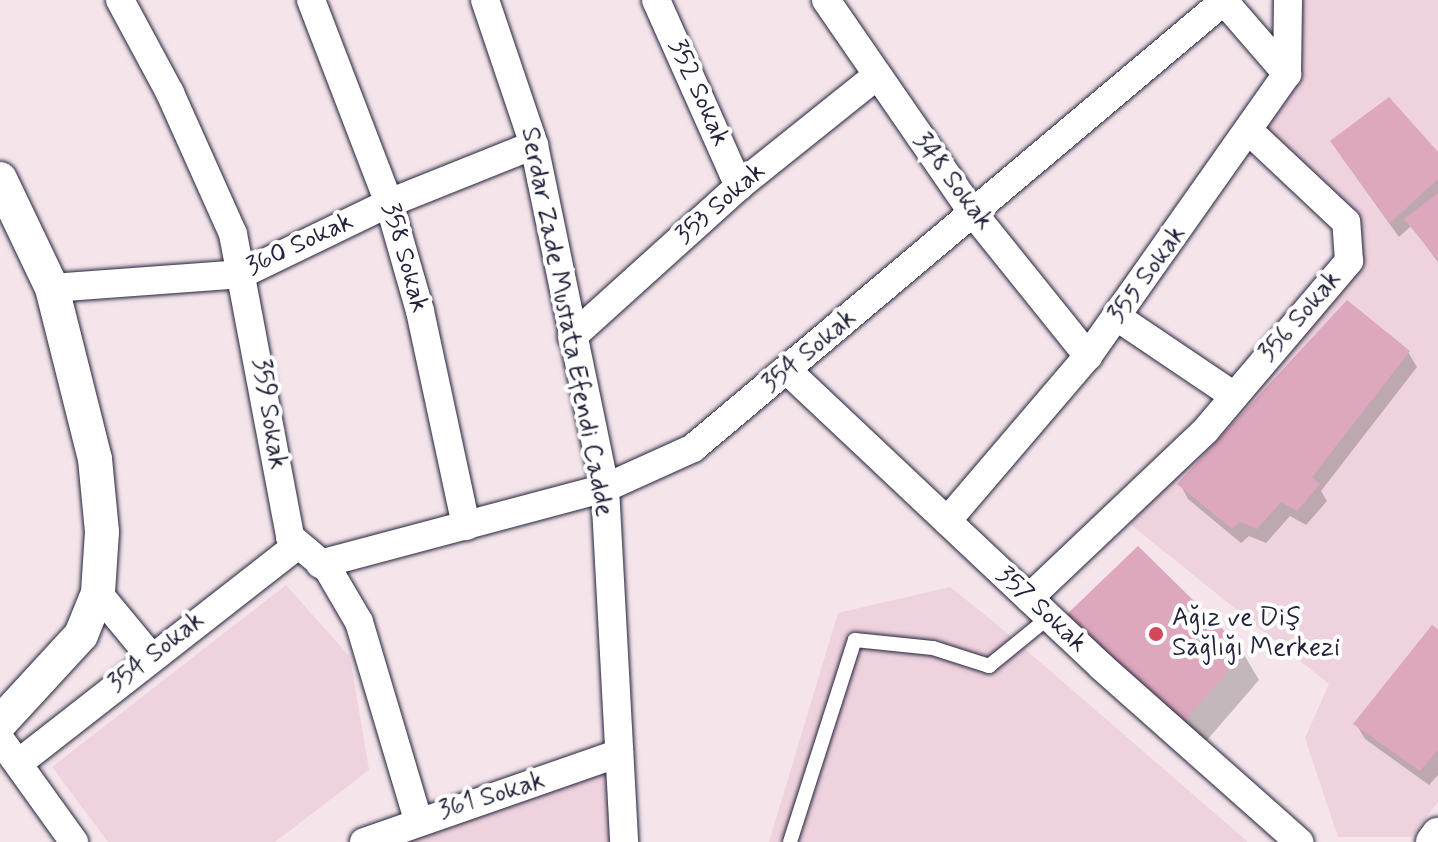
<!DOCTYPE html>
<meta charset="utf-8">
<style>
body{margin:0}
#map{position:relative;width:1438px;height:842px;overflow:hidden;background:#f5e5eb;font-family:Mynerve,sans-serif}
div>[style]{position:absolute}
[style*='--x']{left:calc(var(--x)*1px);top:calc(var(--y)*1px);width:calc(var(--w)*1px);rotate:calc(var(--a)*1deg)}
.built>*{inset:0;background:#eed2dd}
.shadow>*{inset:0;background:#0003}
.building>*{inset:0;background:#dda7bd}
.roads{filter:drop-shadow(0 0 2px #22223b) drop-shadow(0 0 2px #22223b)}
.service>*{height:14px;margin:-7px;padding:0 7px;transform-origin:7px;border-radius:7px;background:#fff}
.minor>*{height:28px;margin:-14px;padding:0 14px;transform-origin:14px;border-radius:14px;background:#fff}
.tertiary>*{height:34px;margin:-17px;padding:0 17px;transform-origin:17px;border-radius:17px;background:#fff}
.dots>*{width:22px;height:22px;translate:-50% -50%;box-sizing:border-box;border:4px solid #fff;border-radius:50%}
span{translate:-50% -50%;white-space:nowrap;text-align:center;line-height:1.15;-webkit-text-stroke:8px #fff;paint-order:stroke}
.street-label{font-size:26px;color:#22223b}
.poi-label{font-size:26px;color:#22223b}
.left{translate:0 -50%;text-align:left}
</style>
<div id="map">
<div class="built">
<i style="clip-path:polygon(1292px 0,1438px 0,1438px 802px,1411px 837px,1338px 837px,1305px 738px,1329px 684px,1130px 524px,1350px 243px,1248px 130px,1291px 74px)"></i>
<i style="clip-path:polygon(286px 585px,350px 657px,369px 770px,275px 842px,108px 842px,52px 767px)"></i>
<i style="clip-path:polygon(950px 587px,995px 623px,1248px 842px,769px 842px,838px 613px)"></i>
<i style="clip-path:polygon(619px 753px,624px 842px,373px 842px)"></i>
</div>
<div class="shadow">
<i style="clip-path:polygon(1341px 156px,1438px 157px,1438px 262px,1411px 226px,1399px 237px)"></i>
<i style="clip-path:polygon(1408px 352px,1417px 367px,1321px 491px,1327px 501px,1306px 525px,1290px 516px,1266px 543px,1249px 536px,1241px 543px,1188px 499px,1180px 484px)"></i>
<i style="clip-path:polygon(1438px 631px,1438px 775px,1429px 785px,1365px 739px,1356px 724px)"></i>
<i style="clip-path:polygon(1082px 644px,1243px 653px,1259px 680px,1201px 747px)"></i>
</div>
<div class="building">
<i style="clip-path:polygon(1389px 97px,1438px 152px,1438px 179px,1390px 223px,1330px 141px)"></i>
<i style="clip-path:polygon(1438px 193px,1438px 260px,1404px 219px)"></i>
<i style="clip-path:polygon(1347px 300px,1410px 351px,1312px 477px,1320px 484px,1297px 511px,1281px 502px,1257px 529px,1240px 522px,1232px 529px,1177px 484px)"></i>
<i style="clip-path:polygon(1138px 546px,1245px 651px,1185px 721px,1064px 617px)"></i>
<i style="clip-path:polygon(1432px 625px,1438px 629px,1438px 750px,1420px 771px,1353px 724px)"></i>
</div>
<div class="roads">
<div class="service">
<i style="--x:790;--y:842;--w:212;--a:-72.2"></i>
<i style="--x:855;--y:640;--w:78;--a:5.9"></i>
<i style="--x:933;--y:648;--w:59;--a:17.8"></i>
<i style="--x:989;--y:666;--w:77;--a:-39.2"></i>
</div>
<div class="minor">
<i style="--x:120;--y:0;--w:106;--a:61.7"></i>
<i style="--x:170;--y:93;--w:154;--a:65.9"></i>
<i style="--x:233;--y:234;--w:308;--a:79.3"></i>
<i style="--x:290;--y:537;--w:50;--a:40.1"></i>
<i style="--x:328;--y:569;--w:61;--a:59.7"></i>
<i style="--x:359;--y:622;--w:207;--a:73.4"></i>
<i style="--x:311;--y:0;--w:217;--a:69"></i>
<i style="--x:389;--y:203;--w:112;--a:74"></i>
<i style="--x:420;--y:311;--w:220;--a:77.9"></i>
<i style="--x:485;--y:0;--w:153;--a:71.3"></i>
<i style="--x:534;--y:145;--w:350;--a:78.3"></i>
<i style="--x:605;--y:488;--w:355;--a:86.9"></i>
<i style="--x:656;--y:0;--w:204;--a:66"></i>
<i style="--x:826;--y:0;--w:259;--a:55.4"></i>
<i style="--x:973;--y:213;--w:184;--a:51.2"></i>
<i style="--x:1223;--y:0;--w:98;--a:49.1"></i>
<i style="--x:52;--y:288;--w:191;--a:-4.2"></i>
<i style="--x:242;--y:274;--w:163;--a:-25.8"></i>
<i style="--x:389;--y:203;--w:156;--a:-21.8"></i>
<i style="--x:1117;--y:317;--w:141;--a:34"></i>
<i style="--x:572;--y:337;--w:225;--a:-42.1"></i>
<i style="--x:739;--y:186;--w:174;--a:-38.7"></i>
<i style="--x:789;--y:372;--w:430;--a:43.3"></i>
<i style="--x:1102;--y:667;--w:264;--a:41.6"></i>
<i style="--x:947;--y:521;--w:217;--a:-49.5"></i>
<i style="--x:1088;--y:356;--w:345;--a:-54.8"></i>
<i style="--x:1287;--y:74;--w:74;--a:-89.2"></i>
<i style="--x:320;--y:564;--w:295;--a:-14.9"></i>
<i style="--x:605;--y:488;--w:97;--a:-24.4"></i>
<i style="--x:693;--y:448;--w:694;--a:-40.09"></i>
<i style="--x:98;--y:593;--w:83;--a:50.4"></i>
<i style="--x:1029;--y:598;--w:243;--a:-43.5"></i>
<i style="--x:1205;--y:431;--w:223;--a:-49.7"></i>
<i style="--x:1349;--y:261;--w:39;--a:-94"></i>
<i style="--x:1346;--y:222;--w:134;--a:-136.8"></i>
<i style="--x:0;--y:739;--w:127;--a:54.3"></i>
<i style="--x:20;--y:762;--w:350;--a:-38"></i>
<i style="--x:364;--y:842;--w:270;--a:-19.2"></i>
</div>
<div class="tertiary">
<i style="--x:0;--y:179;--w:121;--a:64.5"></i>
<i style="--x:52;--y:288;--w:176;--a:75.9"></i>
<i style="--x:95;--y:459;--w:73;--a:84.5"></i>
<i style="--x:102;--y:532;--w:61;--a:93.8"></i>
<i style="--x:98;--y:593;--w:45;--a:112"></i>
<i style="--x:81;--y:635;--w:120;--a:132.6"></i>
<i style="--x:1433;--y:842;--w:9;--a:-54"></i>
</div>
</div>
<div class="dots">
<i style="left:1156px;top:634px;background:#d1495b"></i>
</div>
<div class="street-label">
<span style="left:698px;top:93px;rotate:66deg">352 Sokak</span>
<span style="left:952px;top:182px;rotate:53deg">348 Sokak</span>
<span style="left:721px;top:204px;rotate:-41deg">353 Sokak</span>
<span style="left:300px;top:245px;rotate:-25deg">360 Sokak</span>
<span style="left:404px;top:258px;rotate:74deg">358 Sokak</span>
<span style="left:1148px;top:275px;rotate:-54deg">355 Sokak</span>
<span style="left:1301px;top:317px;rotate:-49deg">356 Sokak</span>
<span style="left:566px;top:322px;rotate:79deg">Serdar Zade Mustata Efendi Cadde</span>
<span style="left:810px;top:352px;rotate:-40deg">354 Sokak</span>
<span style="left:268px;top:414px;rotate:81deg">359 Sokak</span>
<span style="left:1041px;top:610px;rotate:43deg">357 Sokak</span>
<span style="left:157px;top:653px;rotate:-38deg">354 Sokak</span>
<span style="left:492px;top:797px;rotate:-17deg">361 Sokak</span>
</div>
<div class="poi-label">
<span class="left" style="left:1172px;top:634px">Ağız ve Diş<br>Sağlığı Merkezi</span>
</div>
</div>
